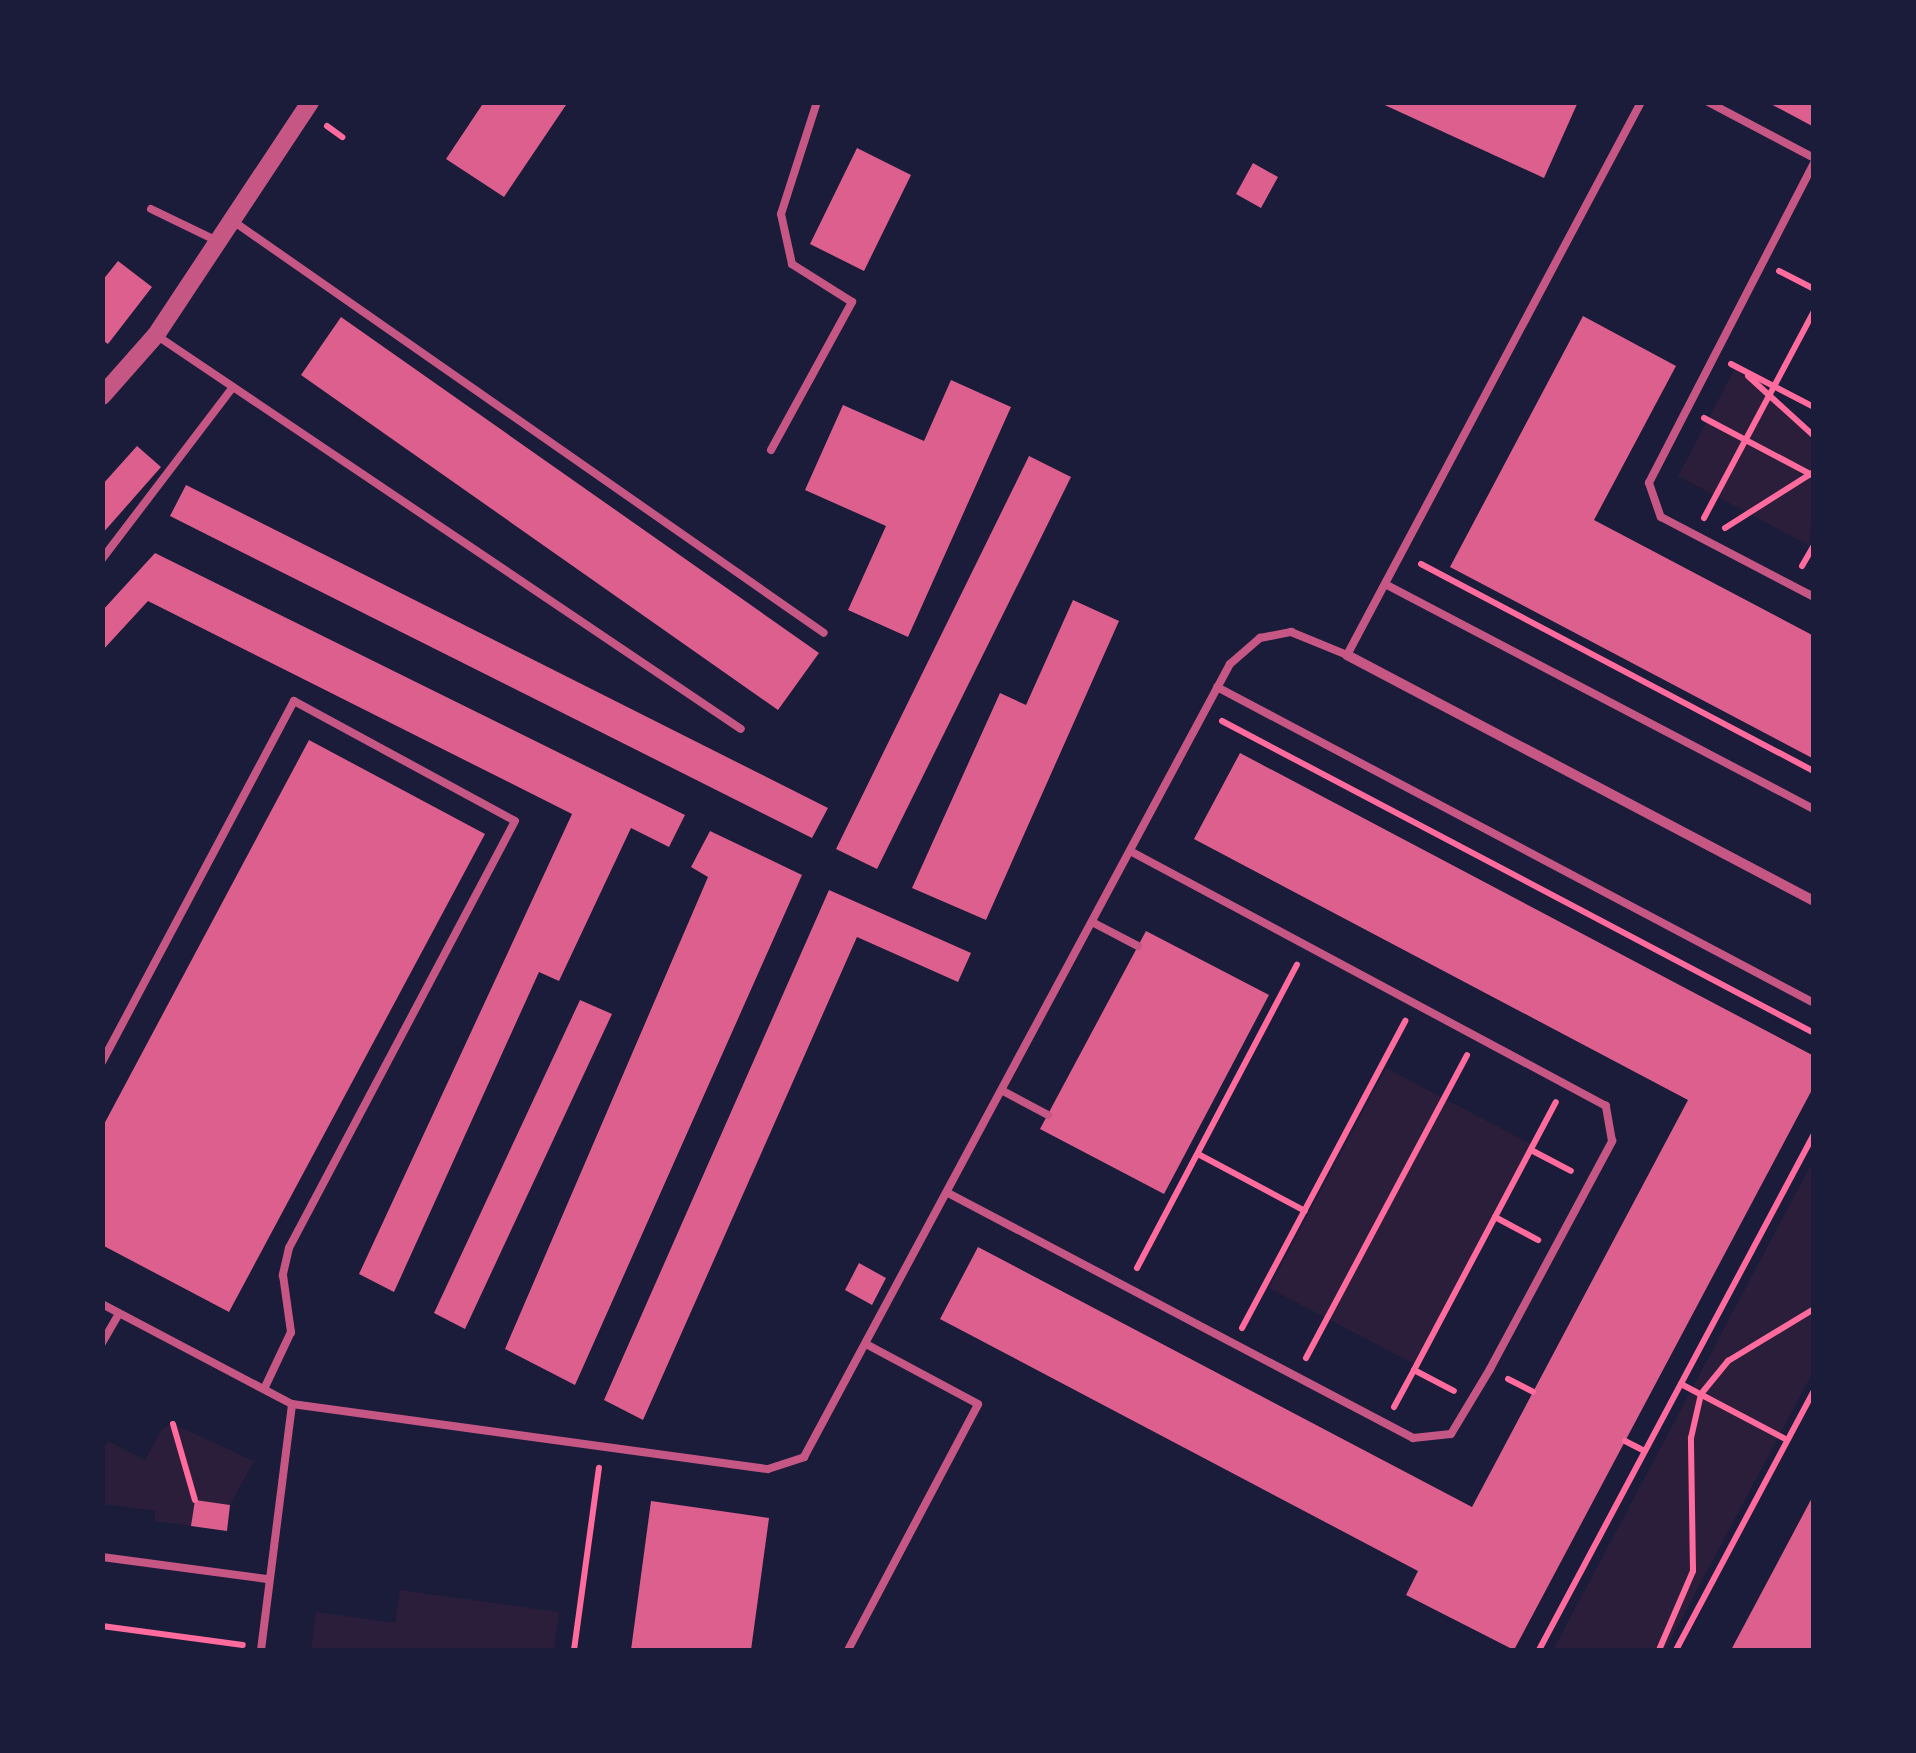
<!DOCTYPE html>
<style>
body{margin:0}
#map{position:relative;width:1916px;height:1753px;overflow:hidden;background:#1b1b3a;font-family:"PT Serif",serif}
div>[style]{position:absolute}
[style*='--x']{left:calc(var(--x)*1px);top:calc(var(--y)*1px);width:calc(var(--w)*1px);rotate:calc(var(--a)*1deg)}
.green>*{inset:0;background:#2a1e3b}
.building>*{inset:0;background:#dd5f8e}
.path>*{height:6px;margin:-3px;padding:0 3px;transform-origin:3px;border-radius:3px;background:#ff6b9d}
.service>*{height:8px;margin:-4px;padding:0 4px;transform-origin:4px;border-radius:4px;background:#c65784}
.minor>*{height:10px;margin:-5px;padding:0 5px;transform-origin:5px;border-radius:5px;background:#c65784}
.tertiary>*{height:18px;margin:-9px;padding:0 9px;transform-origin:9px;border-radius:9px;background:#c65784}
span{translate:-50% -50%;white-space:nowrap;text-align:center;line-height:1.15;-webkit-text-stroke:10px #1b1b3a;paint-order:stroke}
.frame{position:absolute;inset:0;border:105px solid #1b1b3a;pointer-events:none}
</style>
<div id="map">
<div class="green">
<i style="clip-path:polygon(1735px 368px,1813px 439px,1813px 469px,1746px 512px,1678px 476px)"></i>
<i style="clip-path:polygon(1813px 479px,1810px 546px,1752px 515px,1811px 477px)"></i>
<i style="clip-path:polygon(1386px 1068px,1531px 1144px,1414px 1364px,1269px 1288px)"></i>
<i style="clip-path:polygon(1813px 1161px,1813px 1372px,1665px 1650px,1553px 1650px)"></i>
<i style="clip-path:polygon(173px 1424px,254px 1461px,230px 1505px,195px 1501px,191px 1526px,155px 1521px,155px 1511px,103px 1504px,102px 1451px,108px 1441px,145px 1460px,162px 1429px)"></i>
<i style="clip-path:polygon(400px 1590px,559px 1612px,554px 1650px,311px 1650px,316px 1612px,395px 1623px)"></i>
</div>
<div class="building">
<i style="clip-path:polygon(484px 102px,568px 102px,504px 197px,446px 159px)"></i>
<i style="clip-path:polygon(1378px 102px,1578px 102px,1544px 178px)"></i>
<i style="clip-path:polygon(1767px 102px,1814px 102px,1814px 127px)"></i>
<i style="clip-path:polygon(857px 148px,911px 175px,864px 271px,810px 244px)"></i>
<i style="clip-path:polygon(1253px 163px,1278px 177px,1261px 208px,1236px 194px)"></i>
<i style="clip-path:polygon(118px 261px,152px 287px,108px 344px,102px 340px,102px 281px)"></i>
<i style="clip-path:polygon(1583px 316px,1676px 366px,1594px 520px,1814px 636px,1814px 759px,1450px 567px)"></i>
<i style="clip-path:polygon(341px 317px,819px 653px,778px 710px,301px 375px)"></i>
<i style="clip-path:polygon(951px 380px,1011px 407px,908px 637px,848px 610px,886px 526px,805px 490px,843px 405px,924px 441px)"></i>
<i style="clip-path:polygon(137px 446px,161px 467px,102px 534px,102px 485px)"></i>
<i style="clip-path:polygon(1029px 456px,1071px 477px,877px 869px,836px 849px)"></i>
<i style="clip-path:polygon(186px 485px,828px 808px,812px 838px,170px 516px)"></i>
<i style="clip-path:polygon(155px 553px,685px 815px,669px 847px,631px 828px,559px 981px,539px 972px,394px 1292px,359px 1274px,572px 814px,148px 601px,102px 651px,102px 611px)"></i>
<i style="clip-path:polygon(1073px 600px,1119px 621px,986px 920px,912px 888px,1000px 693px,1026px 705px)"></i>
<i style="clip-path:polygon(309px 740px,485px 834px,229px 1312px,102px 1245px,102px 1128px)"></i>
<i style="clip-path:polygon(1240px 753px,1814px 1056px,1814px 1086px,1514px 1650px,1406px 1595px,1418px 1571px,940px 1319px,978px 1247px,1472px 1507px,1688px 1100px,1194px 839px)"></i>
<i style="clip-path:polygon(710px 831px,802px 875px,575px 1385px,505px 1349px,708px 877px,691px 867px)"></i>
<i style="clip-path:polygon(829px 890px,971px 953px,958px 982px,857px 937px,643px 1420px,604px 1400px)"></i>
<i style="clip-path:polygon(1146px 931px,1269px 995px,1164px 1194px,1040px 1129px)"></i>
<i style="clip-path:polygon(580px 1000px,612px 1014px,465px 1329px,434px 1313px)"></i>
<i style="clip-path:polygon(859px 1263px,886px 1278px,872px 1305px,845px 1290px)"></i>
<i style="clip-path:polygon(1814px 1494px,1814px 1650px,1731px 1650px)"></i>
<i style="clip-path:polygon(195px 1500px,230px 1505px,227px 1531px,191px 1526px)"></i>
<i style="clip-path:polygon(651px 1501px,769px 1518px,751px 1650px,631px 1650px)"></i>
</div>
<div class="path">
<i style="--x:327;--y:126;--w:19;--a:36"></i>
<i style="--x:1779;--y:271;--w:39;--a:27"></i>
<i style="--x:1731;--y:364;--w:93;--a:27.4"></i>
<i style="--x:1748;--y:376;--w:89;--a:42.3"></i>
<i style="--x:1704;--y:418;--w:124;--a:27.8"></i>
<i style="--x:1704;--y:518;--w:234;--a:-62"></i>
<i style="--x:1725;--y:528;--w:103;--a:-32.3"></i>
<i style="--x:1421;--y:564;--w:444;--a:27.8"></i>
<i style="--x:1802;--y:566;--w:24;--a:-60"></i>
<i style="--x:1222;--y:721;--w:669;--a:27.79"></i>
<i style="--x:1531;--y:1150;--w:45;--a:27.7"></i>
<i style="--x:1198;--y:1154;--w:121;--a:28"></i>
<i style="--x:1495;--y:1217;--w:49;--a:28.1"></i>
<i style="--x:1137;--y:1268;--w:343;--a:-62.2"></i>
<i style="--x:1242;--y:1328;--w:348;--a:-62"></i>
<i style="--x:1306;--y:1358;--w:343;--a:-62"></i>
<i style="--x:1414;--y:1370;--w:303;--a:-62.1"></i>
<i style="--x:1508;--y:1379;--w:28;--a:27"></i>
<i style="--x:1681;--y:1384;--w:120;--a:27.8"></i>
<i style="--x:1394;--y:1407;--w:42;--a:-61.6"></i>
<i style="--x:1414;--y:1370;--w:45;--a:27.7"></i>
<i style="--x:173;--y:1424;--w:79;--a:73.9"></i>
<i style="--x:1625;--y:1441;--w:22;--a:27"></i>
<i style="--x:102;--y:1626;--w:142;--a:7.7"></i>
<i style="--x:574;--y:1650;--w:184;--a:-82.2"></i>
<i style="--x:1539;--y:1650;--w:585;--a:-61.94"></i>
<i style="--x:1659;--y:1650;--w:86;--a:-66.7"></i>
<i style="--x:1693;--y:1571;--w:133;--a:-90.9"></i>
<i style="--x:1691;--y:1438;--w:45;--a:-77.2"></i>
<i style="--x:1701;--y:1394;--w:43;--a:-50.7"></i>
<i style="--x:1728;--y:1361;--w:100;--a:-31.2"></i>
<i style="--x:1676;--y:1650;--w:293;--a:-62"></i>
</div>
<div class="service">
<i style="--x:1708;--y:102;--w:120;--a:27.8"></i>
<i style="--x:1814;--y:163;--w:360;--a:117.3"></i>
<i style="--x:1649;--y:483;--w:36;--a:71"></i>
<i style="--x:1661;--y:517;--w:173;--a:27.6"></i>
<i style="--x:151;--y:209;--w:71;--a:25.8"></i>
<i style="--x:233;--y:221;--w:720;--a:34.88"></i>
<i style="--x:156;--y:335;--w:705;--a:33.96"></i>
<i style="--x:771;--y:450;--w:169;--a:-61.3"></i>
<i style="--x:852;--y:302;--w:71;--a:-147.7"></i>
<i style="--x:792;--y:264;--w:51;--a:-102.4"></i>
<i style="--x:781;--y:214;--w:118;--a:-72.2"></i>
<i style="--x:102;--y:559;--w:216;--a:-52.7"></i>
<i style="--x:1385;--y:584;--w:484;--a:27.7"></i>
<i style="--x:1217;--y:687;--w:675;--a:27.89"></i>
<i style="--x:1092;--y:922;--w:52;--a:27.6"></i>
<i style="--x:102;--y:1062;--w:409;--a:-62"></i>
<i style="--x:294;--y:701;--w:251;--a:28.5"></i>
<i style="--x:515;--y:821;--w:483;--a:117.9"></i>
<i style="--x:289;--y:1248;--w:28;--a:103"></i>
<i style="--x:283;--y:1275;--w:58;--a:82"></i>
<i style="--x:291;--y:1332;--w:63;--a:115.3"></i>
<i style="--x:1003;--y:1091;--w:51;--a:28.1"></i>
<i style="--x:948;--y:1193;--w:526;--a:27.78"></i>
<i style="--x:1413;--y:1438;--w:38;--a:-6"></i>
<i style="--x:1451;--y:1434;--w:76;--a:-59"></i>
<i style="--x:1490;--y:1369;--w:259;--a:-61.8"></i>
<i style="--x:1612;--y:1141;--w:36;--a:-100"></i>
<i style="--x:1606;--y:1106;--w:540;--a:-151.82"></i>
<i style="--x:102;--y:1304;--w:215;--a:27.8"></i>
<i style="--x:292;--y:1404;--w:480;--a:7.8"></i>
<i style="--x:768;--y:1469;--w:38;--a:-18"></i>
<i style="--x:804;--y:1457;--w:900;--a:-61.76"></i>
<i style="--x:1230;--y:664;--w:40;--a:-41"></i>
<i style="--x:1260;--y:638;--w:32;--a:-11"></i>
<i style="--x:1291;--y:632;--w:61;--a:22.3"></i>
<i style="--x:1347;--y:655;--w:626;--a:-62"></i>
<i style="--x:102;--y:1343;--w:34;--a:-60"></i>
<i style="--x:102;--y:1557;--w:166;--a:7.6"></i>
<i style="--x:261;--y:1650;--w:248;--a:-82.8"></i>
<i style="--x:848;--y:1650;--w:278;--a:-62.1"></i>
<i style="--x:978;--y:1404;--w:125;--a:-151.8"></i>
</div>
<div class="minor">
<i style="--x:1347;--y:655;--w:528;--a:27.78"></i>
</div>
<div class="tertiary">
<i style="--x:102;--y:396;--w:81;--a:-48.5"></i>
<i style="--x:156;--y:335;--w:279;--a:-56.5"></i>
</div>
<div class="frame"></div>
</div>
